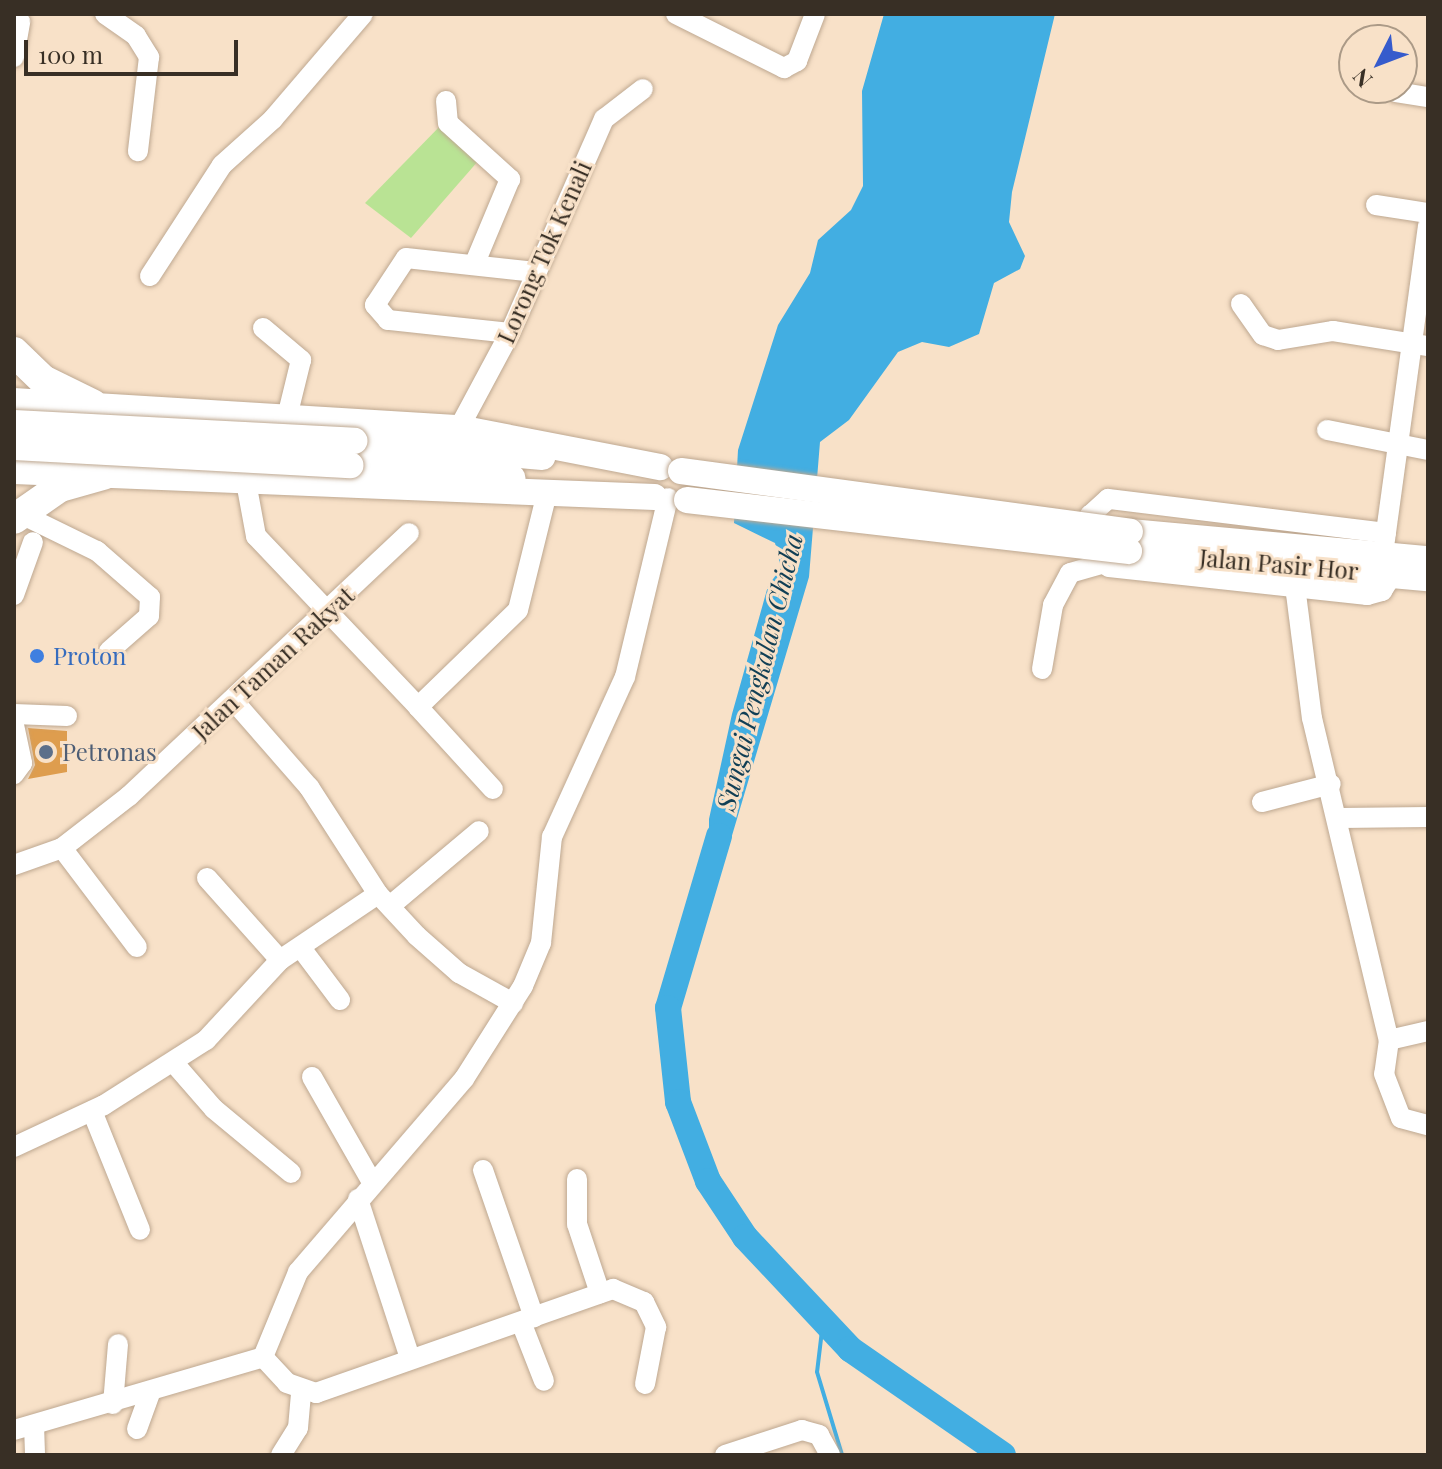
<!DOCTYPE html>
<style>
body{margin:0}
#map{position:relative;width:1442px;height:1469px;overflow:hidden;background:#f8e1c8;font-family:"Playfair Display",serif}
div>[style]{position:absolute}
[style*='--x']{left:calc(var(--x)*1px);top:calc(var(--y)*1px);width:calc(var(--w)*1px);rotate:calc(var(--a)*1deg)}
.green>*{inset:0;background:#b9e394}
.water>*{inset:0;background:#42aee2}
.stream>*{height:4px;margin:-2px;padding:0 2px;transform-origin:2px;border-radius:2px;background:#42aee2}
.river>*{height:26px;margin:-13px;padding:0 13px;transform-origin:13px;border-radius:13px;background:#42aee2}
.building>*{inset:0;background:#de9d4e}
.roads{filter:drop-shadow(0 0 2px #bea891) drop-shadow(0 0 2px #bea891)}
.minor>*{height:20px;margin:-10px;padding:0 10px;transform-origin:10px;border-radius:10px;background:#fff}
.major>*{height:26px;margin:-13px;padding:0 13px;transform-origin:13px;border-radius:13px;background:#fff}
.highway>*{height:30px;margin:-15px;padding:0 15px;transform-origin:15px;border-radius:15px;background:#fff}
.bridges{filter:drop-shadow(0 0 2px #bea891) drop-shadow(0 0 2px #bea891)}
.major-bridge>*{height:26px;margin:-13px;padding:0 13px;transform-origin:13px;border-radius:13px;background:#fff}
.dots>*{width:22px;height:22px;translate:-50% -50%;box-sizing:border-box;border:4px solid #f8e1c8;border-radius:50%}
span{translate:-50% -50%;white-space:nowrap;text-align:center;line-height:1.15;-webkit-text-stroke:6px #f8e1c8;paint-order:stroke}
.street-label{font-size:24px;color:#382f25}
.shop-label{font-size:24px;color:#366cbe}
.left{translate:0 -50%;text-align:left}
.service-label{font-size:24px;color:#4e5e75}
.water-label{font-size:26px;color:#113f55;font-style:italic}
.frame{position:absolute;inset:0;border:16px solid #382f25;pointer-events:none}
.north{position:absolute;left:1338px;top:24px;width:80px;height:80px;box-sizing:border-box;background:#f8e1c8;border:2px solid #ab9a87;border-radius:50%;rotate:228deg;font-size:22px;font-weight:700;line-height:32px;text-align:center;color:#382f25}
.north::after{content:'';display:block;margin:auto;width:28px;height:36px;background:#365bcc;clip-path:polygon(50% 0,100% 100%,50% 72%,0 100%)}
.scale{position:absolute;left:24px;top:40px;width:214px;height:36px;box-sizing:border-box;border:4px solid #382f25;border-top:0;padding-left:10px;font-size:24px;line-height:28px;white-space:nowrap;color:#382f25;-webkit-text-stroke:6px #f8e1c8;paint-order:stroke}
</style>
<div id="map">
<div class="green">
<i style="clip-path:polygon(443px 123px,479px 160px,411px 238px,365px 203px)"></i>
</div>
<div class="water">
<i style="clip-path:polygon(884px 14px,1055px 14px,1012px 192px,1009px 222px,1025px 256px,1020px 269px,994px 283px,979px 334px,949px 347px,922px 342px,898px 352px,849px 420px,820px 442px,809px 577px,728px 849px,709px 871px,709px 819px,732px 714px,768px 586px,781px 568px,775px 543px,734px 523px,738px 450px,778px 325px,810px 273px,818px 240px,851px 210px,863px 186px,862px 91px)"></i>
</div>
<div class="stream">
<i style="--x:823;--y:1322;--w:50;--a:96.8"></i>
<i style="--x:817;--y:1372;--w:87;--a:73.2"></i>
</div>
<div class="river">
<i style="--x:719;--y:836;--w:179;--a:106.5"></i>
<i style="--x:668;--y:1008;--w:95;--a:83.9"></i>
<i style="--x:678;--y:1102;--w:85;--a:69.2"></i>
<i style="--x:708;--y:1181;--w:67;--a:56.5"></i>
<i style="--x:745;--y:1237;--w:154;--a:46.8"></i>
<i style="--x:850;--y:1349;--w:186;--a:34.7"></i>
</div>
<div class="building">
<i style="clip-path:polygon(28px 728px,67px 731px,67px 772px,28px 779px,35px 765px)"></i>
</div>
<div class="roads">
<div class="minor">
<i style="--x:105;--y:14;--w:38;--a:35"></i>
<i style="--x:136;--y:36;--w:25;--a:58"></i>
<i style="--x:149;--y:57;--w:95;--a:96.7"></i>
<i style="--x:676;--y:14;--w:121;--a:26.6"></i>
<i style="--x:784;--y:68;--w:15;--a:-28"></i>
<i style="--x:797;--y:61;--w:50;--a:-69"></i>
<i style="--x:14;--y:57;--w:36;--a:-80"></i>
<i style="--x:1396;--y:92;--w:32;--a:9"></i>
<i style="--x:446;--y:101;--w:22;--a:85"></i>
<i style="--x:448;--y:123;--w:84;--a:42.1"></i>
<i style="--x:510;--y:179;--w:93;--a:112.7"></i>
<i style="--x:1376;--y:205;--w:53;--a:8.7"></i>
<i style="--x:150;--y:276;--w:132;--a:-57"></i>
<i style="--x:222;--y:165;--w:69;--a:-42"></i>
<i style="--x:273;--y:119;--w:138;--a:-49.4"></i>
<i style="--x:1241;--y:304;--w:38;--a:55"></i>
<i style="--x:1263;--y:335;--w:16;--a:18"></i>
<i style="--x:1278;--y:340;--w:56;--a:-9.3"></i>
<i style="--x:1333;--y:331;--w:96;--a:9"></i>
<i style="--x:263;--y:328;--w:50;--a:40.1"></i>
<i style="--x:301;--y:360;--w:55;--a:103.8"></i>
<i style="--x:510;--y:333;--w:123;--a:-173.9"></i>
<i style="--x:388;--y:320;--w:20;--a:-131"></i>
<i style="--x:375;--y:305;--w:56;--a:-56.6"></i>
<i style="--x:406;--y:258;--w:130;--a:6.2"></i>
<i style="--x:459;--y:428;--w:108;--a:-61.8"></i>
<i style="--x:510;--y:333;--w:234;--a:-66.3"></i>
<i style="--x:604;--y:119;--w:49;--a:-37.6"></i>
<i style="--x:1327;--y:430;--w:103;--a:11.2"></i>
<i style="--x:246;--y:482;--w:55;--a:79.5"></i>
<i style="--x:256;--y:536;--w:236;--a:46.5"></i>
<i style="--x:418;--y:707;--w:139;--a:-44.1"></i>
<i style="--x:518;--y:610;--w:116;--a:-76.1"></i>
<i style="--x:19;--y:513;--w:87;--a:26"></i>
<i style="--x:97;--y:551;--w:70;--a:41"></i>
<i style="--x:150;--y:597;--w:19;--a:93"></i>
<i style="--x:149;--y:616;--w:53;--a:138.8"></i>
<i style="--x:1386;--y:533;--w:280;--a:-173"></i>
<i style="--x:1108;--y:499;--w:24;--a:138"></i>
<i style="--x:1090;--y:515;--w:45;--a:81"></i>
<i style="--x:1097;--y:559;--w:14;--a:34"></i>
<i style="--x:1109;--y:567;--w:260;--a:6.2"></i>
<i style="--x:1367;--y:595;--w:16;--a:-15"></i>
<i style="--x:1382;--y:591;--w:19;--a:-58"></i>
<i style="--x:1384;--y:547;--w:324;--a:-82.2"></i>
<i style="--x:1295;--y:586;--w:133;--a:82.7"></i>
<i style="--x:1312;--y:718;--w:331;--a:76.6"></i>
<i style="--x:1389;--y:1040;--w:34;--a:98"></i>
<i style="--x:1384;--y:1074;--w:47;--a:68.9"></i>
<i style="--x:1401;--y:1118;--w:28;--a:15"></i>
<i style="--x:14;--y:595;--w:56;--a:-70.3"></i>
<i style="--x:1042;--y:669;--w:65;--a:-80.2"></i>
<i style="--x:1053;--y:605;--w:36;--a:-62"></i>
<i style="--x:1070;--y:573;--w:32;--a:-16"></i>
<i style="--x:233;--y:700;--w:116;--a:48.9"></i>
<i style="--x:309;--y:787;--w:127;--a:57.2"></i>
<i style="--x:378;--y:894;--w:57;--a:47.1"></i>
<i style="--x:417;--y:936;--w:56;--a:41.4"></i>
<i style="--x:459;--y:973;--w:62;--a:29.1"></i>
<i style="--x:418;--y:707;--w:111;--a:47.6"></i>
<i style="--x:14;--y:714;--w:53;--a:2.2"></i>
<i style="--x:14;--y:725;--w:39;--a:78"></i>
<i style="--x:22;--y:763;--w:14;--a:126"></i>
<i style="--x:1262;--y:802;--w:71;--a:-14.6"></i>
<i style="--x:1341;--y:818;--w:87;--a:-0.7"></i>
<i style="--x:62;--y:848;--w:124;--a:52.9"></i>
<i style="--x:14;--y:865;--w:51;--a:-19.5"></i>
<i style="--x:62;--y:848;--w:85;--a:-37.8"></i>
<i style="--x:129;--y:796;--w:384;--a:-43.2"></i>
<i style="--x:207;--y:878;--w:110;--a:48.3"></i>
<i style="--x:390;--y:906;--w:116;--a:-40.1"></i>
<i style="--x:301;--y:948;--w:65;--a:53.1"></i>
<i style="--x:1389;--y:1040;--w:40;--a:-13"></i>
<i style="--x:173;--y:1062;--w:62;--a:48.9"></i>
<i style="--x:214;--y:1109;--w:100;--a:39.7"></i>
<i style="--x:312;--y:1077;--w:121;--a:60.3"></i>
<i style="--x:92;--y:1111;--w:128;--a:68"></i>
<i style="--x:14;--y:1147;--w:99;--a:-25"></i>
<i style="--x:104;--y:1105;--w:121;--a:-32.5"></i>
<i style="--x:206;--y:1040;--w:109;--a:-47.2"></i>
<i style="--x:280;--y:960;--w:118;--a:-34"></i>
<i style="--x:483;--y:1170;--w:156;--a:70.9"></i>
<i style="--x:577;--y:1179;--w:45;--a:90"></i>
<i style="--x:577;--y:1224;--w:73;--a:71.6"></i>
<i style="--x:358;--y:1199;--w:164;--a:71.9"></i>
<i style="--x:521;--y:1322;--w:63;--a:68.7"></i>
<i style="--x:263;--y:1357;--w:35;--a:47"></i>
<i style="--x:287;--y:1383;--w:31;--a:19"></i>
<i style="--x:316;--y:1393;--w:315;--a:-19.3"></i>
<i style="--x:613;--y:1289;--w:34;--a:23"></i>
<i style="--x:644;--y:1302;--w:28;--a:64"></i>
<i style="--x:656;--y:1327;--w:58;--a:100.9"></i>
<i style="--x:113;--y:1404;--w:60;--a:-85.2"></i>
<i style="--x:34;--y:1425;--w:30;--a:88"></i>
<i style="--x:137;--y:1429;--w:38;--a:-70"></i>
<i style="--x:14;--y:1430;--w:259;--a:-16.3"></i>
<i style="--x:263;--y:1357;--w:92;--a:-67.6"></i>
<i style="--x:298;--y:1272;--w:255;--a:-49.3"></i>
<i style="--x:464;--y:1079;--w:110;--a:-57.6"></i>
<i style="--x:523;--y:986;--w:47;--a:-67.3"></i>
<i style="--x:541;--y:943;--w:107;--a:-84.1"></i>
<i style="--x:552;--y:837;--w:176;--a:-65.5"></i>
<i style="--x:625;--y:677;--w:184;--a:-76.5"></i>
<i style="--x:281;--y:1455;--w:32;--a:-58"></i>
<i style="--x:298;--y:1428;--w:37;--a:-85"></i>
<i style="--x:725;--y:1455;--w:81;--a:-18"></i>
<i style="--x:802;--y:1430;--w:18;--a:16"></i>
<i style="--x:819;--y:1435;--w:23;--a:61"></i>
</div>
<div class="major">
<i style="--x:14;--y:401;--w:446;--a:3.5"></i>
<i style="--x:459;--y:428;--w:205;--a:11"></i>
<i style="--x:355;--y:441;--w:188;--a:4.9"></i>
<i style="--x:351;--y:465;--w:162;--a:4.6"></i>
<i style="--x:14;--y:471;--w:641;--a:2.33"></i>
<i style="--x:1130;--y:532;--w:299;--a:5.2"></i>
<i style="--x:1129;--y:551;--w:300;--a:5.2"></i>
</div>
<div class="highway">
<i style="--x:14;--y:352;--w:40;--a:44"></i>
<i style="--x:43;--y:380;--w:55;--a:26.1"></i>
<i style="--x:14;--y:519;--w:56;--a:-34.8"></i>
<i style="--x:60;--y:487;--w:45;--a:-15.6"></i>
</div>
</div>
<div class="bridges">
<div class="major-bridge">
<i style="--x:14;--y:423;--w:341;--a:3"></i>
<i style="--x:14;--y:447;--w:337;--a:3.1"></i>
<i style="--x:681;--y:471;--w:453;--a:7.7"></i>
<i style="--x:687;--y:500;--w:445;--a:6.6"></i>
</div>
</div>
<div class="dots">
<i style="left:37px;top:656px;background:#3f7fe0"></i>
<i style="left:46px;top:752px;background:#5c6f8a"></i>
</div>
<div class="street-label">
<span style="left:544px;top:252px;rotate:-66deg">Lorong Tok Kenali</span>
<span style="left:1279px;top:564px;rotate:5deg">Jalan Pasir Hor</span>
<span style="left:273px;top:663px;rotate:-43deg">Jalan Taman Rakyat</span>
</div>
<div class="shop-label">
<span class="left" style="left:53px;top:656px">Proton</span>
</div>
<div class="service-label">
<span class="left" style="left:62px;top:752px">Petronas</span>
</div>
<div class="water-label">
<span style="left:759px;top:672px;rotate:-76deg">Sungai Pengkalan Chicha</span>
</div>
<div class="frame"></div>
<div class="north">N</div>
<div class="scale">100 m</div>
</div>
